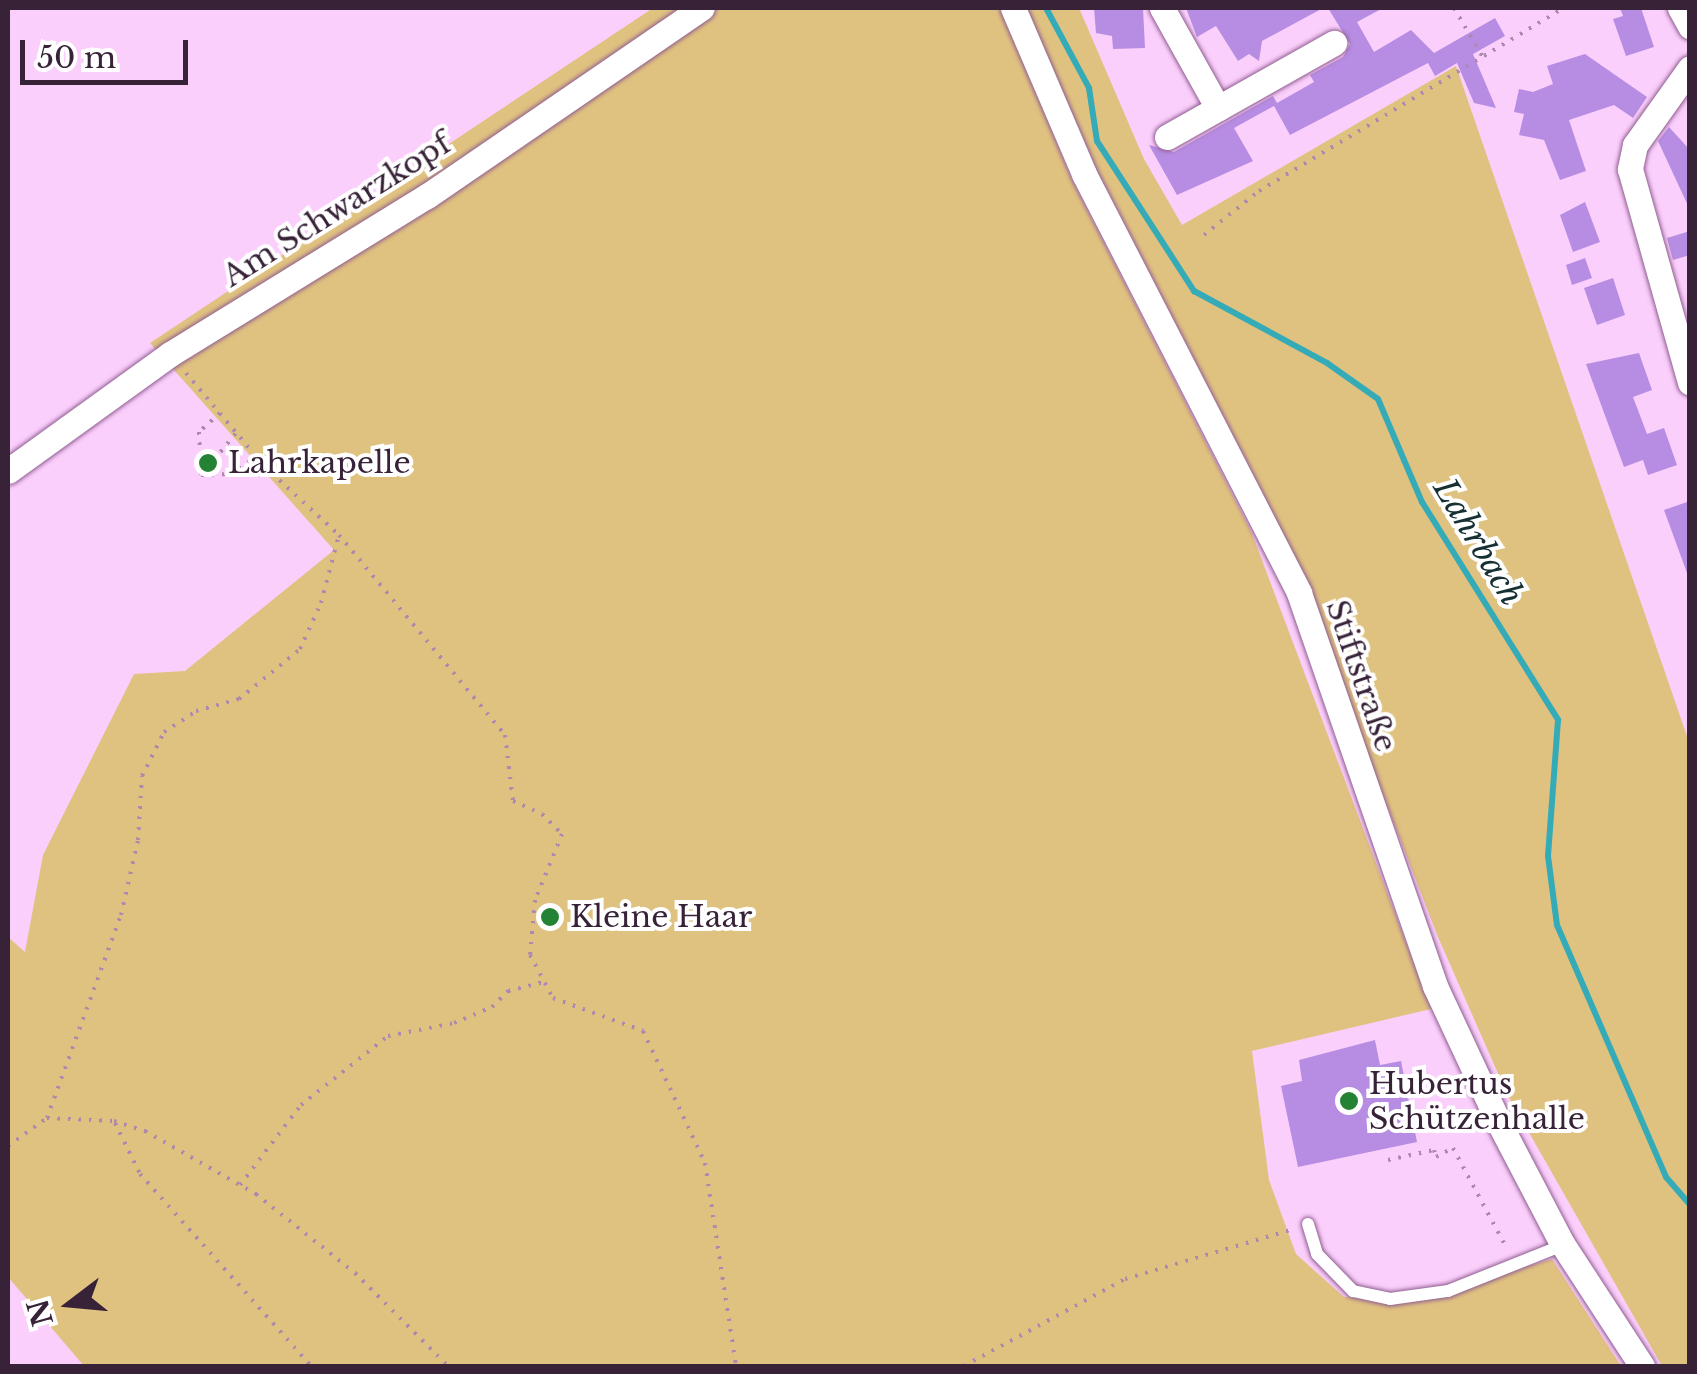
<!DOCTYPE html>
<meta charset="utf-8">
<style>
body{margin:0}
#map{position:relative;width:1697px;height:1374px;overflow:hidden;background:#fbcffc;font-family:"Libre Baskerville",serif}
div>[style]{position:absolute}
[style*='--x']{left:calc(var(--x)*1px);top:calc(var(--y)*1px);width:calc(var(--w)*1px);rotate:calc(var(--a)*1deg)}
.green>*{inset:0;background:#e0c280}
.stream>*{height:6px;margin:-3px;padding:0 3px;transform-origin:3px;border-radius:3px;background:#36abb8}
.building>*{inset:0;background:#b78de3}
.path>*{height:4px;margin-top:-2px;transform-origin:0;background:repeating-linear-gradient(90deg,#ac89ad 0 2.5px,transparent 0 10.5px)}
.roads{filter:drop-shadow(0 0 2px #8f5d90) drop-shadow(0 0 2px #8f5d90)}
.lane>*{height:12px;margin:-6px;padding:0 6px;transform-origin:6px;border-radius:6px;background:#fff}
.street>*{height:25px;margin:-12.5px;padding:0 12.5px;transform-origin:12.5px;border-radius:12.5px;background:#fff}
.dots>*{width:28px;height:28px;translate:-50% -50%;box-sizing:border-box;border:5px solid #fff;border-radius:50%}
span{translate:-50% -50%;white-space:nowrap;text-align:center;line-height:1.15;-webkit-text-stroke:8px #fff;paint-order:stroke}
.street-label{font-size:30px;color:#372238}
.poi-label{font-size:30px;color:#372238}
.left{translate:0 -50%;text-align:left}
.water-label{font-size:32px;color:#163033;font-style:italic}
.frame{position:absolute;inset:0;border:10px solid #372238;pointer-events:none}
.north{position:absolute;left:20px;top:1254px;width:100px;height:100px;-webkit-text-stroke:8px #fff;paint-order:stroke;rotate:254deg;font-size:28px;font-weight:700;line-height:40px;text-align:center;color:#372238}
.north::after{content:'';display:block;margin:auto;width:35px;height:45px;background:#372238;clip-path:polygon(50% 0,100% 100%,50% 72%,0 100%)}
.scale{position:absolute;left:20px;top:40px;width:168px;height:45px;box-sizing:border-box;border:5px solid #372238;border-top:0;padding-left:12px;font-size:30px;line-height:35px;white-space:nowrap;color:#372238;-webkit-text-stroke:8px #fff;paint-order:stroke}
</style>
<div id="map">
<div class="green">
<i style="clip-path:polygon(653px 8px,1001px 8px,1072px 180px,1251px 531px,1431px 1009px,1252px 1051px,1269px 1180px,1296px 1254px,1344px 1297px,1447px 1291px,1552px 1259px,1621px 1366px,84px 1366px,8px 1277px,8px 937px,25px 952px,43px 855px,134px 674px,185px 671px,334px 550px,150px 343px)"></i>
<i style="clip-path:polygon(1026px 8px,1079px 8px,1144px 159px,1182px 225px,1456px 66px,1689px 742px,1689px 1366px,1662px 1366px,1507px 1094px,1438px 937px,1276px 519px,1097px 170px)"></i>
</div>
<div class="stream">
<i style="--x:1046;--y:8;--w:91;--a:61.7"></i>
<i style="--x:1089;--y:88;--w:54;--a:81.4"></i>
<i style="--x:1097;--y:141;--w:179;--a:57.1"></i>
<i style="--x:1194;--y:291;--w:151;--a:28.4"></i>
<i style="--x:1327;--y:363;--w:62;--a:35.2"></i>
<i style="--x:1378;--y:399;--w:112;--a:66.9"></i>
<i style="--x:1422;--y:502;--w:257;--a:58"></i>
<i style="--x:1558;--y:720;--w:136;--a:94.2"></i>
<i style="--x:1548;--y:856;--w:70;--a:82.6"></i>
<i style="--x:1557;--y:925;--w:275;--a:66.6"></i>
<i style="--x:1666;--y:1177;--w:37;--a:49"></i>
</div>
<div class="building">
<i style="clip-path:polygon(1094px 8px,1143px 8px,1145px 48px,1113px 49px,1112px 36px,1096px 33px)"></i>
<i style="clip-path:polygon(1186px 8px,1323px 8px,1262px 41px,1259px 61px,1249px 54px,1238px 61px,1216px 26px,1197px 37px)"></i>
<i style="clip-path:polygon(1328px 8px,1383px 8px,1357px 22px,1374px 52px,1411px 30px,1434px 53px,1495px 18px,1505px 36px,1473px 54px,1496px 108px,1474px 103px,1457px 63px,1435px 76px,1428px 63px,1290px 135px,1274px 106px,1234px 128px,1253px 161px,1177px 195px,1149px 145px,1174px 152px,1273px 96px,1277px 103px,1314px 82px,1310px 75px,1343px 57px,1350px 44px)"></i>
<i style="clip-path:polygon(1620px 8px,1641px 8px,1654px 47px,1626px 56px,1613px 19px,1623px 16px)"></i>
<i style="clip-path:polygon(1585px 54px,1647px 97px,1633px 118px,1614px 105px,1569px 120px,1586px 171px,1560px 180px,1544px 140px,1519px 135px,1524px 114px,1514px 112px,1519px 89px,1533px 92px,1553px 84px,1547px 66px)"></i>
<i style="clip-path:polygon(1669px 127px,1690px 150px,1690px 210px,1658px 141px)"></i>
<i style="clip-path:polygon(1585px 202px,1600px 242px,1573px 252px,1560px 215px)"></i>
<i style="clip-path:polygon(1690px 231px,1690px 255px,1673px 260px,1667px 238px)"></i>
<i style="clip-path:polygon(1585px 258px,1592px 278px,1572px 285px,1566px 265px)"></i>
<i style="clip-path:polygon(1613px 278px,1625px 315px,1597px 325px,1584px 288px)"></i>
<i style="clip-path:polygon(1639px 353px,1652px 390px,1633px 397px,1647px 434px,1664px 428px,1677px 465px,1648px 475px,1643px 460px,1624px 467px,1586px 364px)"></i>
<i style="clip-path:polygon(1690px 501px,1690px 573px,1687px 573px,1664px 510px)"></i>
<i style="clip-path:polygon(1375px 1040px,1380px 1065px,1401px 1061px,1417px 1142px,1298px 1167px,1281px 1086px,1302px 1081px,1299px 1060px)"></i>
</div>
<div class="path">
<i style="--x:1454;--y:8;--w:56;--a:59.7"></i>
<i style="--x:1204;--y:235;--w:70;--a:-38.7"></i>
<i style="--x:1259;--y:191;--w:356;--a:-31"></i>
<i style="--x:186;--y:373;--w:121;--a:50"></i>
<i style="--x:264;--y:466;--w:102;--a:42.6"></i>
<i style="--x:339;--y:535;--w:260;--a:50.3"></i>
<i style="--x:505;--y:735;--w:66;--a:83.1"></i>
<i style="--x:513;--y:801;--w:32;--a:24"></i>
<i style="--x:542;--y:814;--w:28;--a:45"></i>
<i style="--x:562;--y:834;--w:71;--a:112.2"></i>
<i style="--x:535;--y:900;--w:55;--a:95.2"></i>
<i style="--x:530;--y:955;--w:49;--a:61.9"></i>
<i style="--x:553;--y:998;--w:96;--a:20.1"></i>
<i style="--x:643;--y:1031;--w:146;--a:64.8"></i>
<i style="--x:705;--y:1163;--w:205;--a:81.3"></i>
<i style="--x:220;--y:413;--w:28;--a:138"></i>
<i style="--x:199;--y:432;--w:43;--a:87.3"></i>
<i style="--x:201;--y:475;--w:29;--a:-2"></i>
<i style="--x:230;--y:474;--w:31;--a:-33"></i>
<i style="--x:214;--y:460;--w:35;--a:-51"></i>
<i style="--x:47;--y:1118;--w:216;--a:-70"></i>
<i style="--x:121;--y:915;--w:77;--a:-77.2"></i>
<i style="--x:138;--y:840;--w:64;--a:-86.4"></i>
<i style="--x:142;--y:776;--w:49;--a:-63.4"></i>
<i style="--x:164;--y:732;--w:38;--a:-33"></i>
<i style="--x:196;--y:711;--w:45;--a:-15.6"></i>
<i style="--x:239;--y:699;--w:79;--a:-39.3"></i>
<i style="--x:300;--y:649;--w:51;--a:-65.5"></i>
<i style="--x:321;--y:603;--w:70;--a:-75.2"></i>
<i style="--x:47;--y:1118;--w:67;--a:2.6"></i>
<i style="--x:114;--y:1121;--w:33;--a:18"></i>
<i style="--x:145;--y:1131;--w:128;--a:29.6"></i>
<i style="--x:256;--y:1194;--w:127;--a:38.6"></i>
<i style="--x:355;--y:1273;--w:132;--a:45"></i>
<i style="--x:115;--y:1123;--w:57;--a:63.9"></i>
<i style="--x:140;--y:1174;--w:257;--a:48.3"></i>
<i style="--x:8;--y:1146;--w:48;--a:-35.7"></i>
<i style="--x:1388;--y:1160;--w:47;--a:-12.3"></i>
<i style="--x:1434;--y:1150;--w:7;--a:74"></i>
<i style="--x:1436;--y:1157;--w:19;--a:-28"></i>
<i style="--x:1453;--y:1148;--w:112;--a:61.8"></i>
<i style="--x:240;--y:1185;--w:101;--a:-52.7"></i>
<i style="--x:301;--y:1105;--w:111;--a:-38.4"></i>
<i style="--x:388;--y:1036;--w:67;--a:-11.1"></i>
<i style="--x:454;--y:1023;--w:41;--a:-22.8"></i>
<i style="--x:492;--y:1007;--w:23;--a:-45"></i>
<i style="--x:508;--y:991;--w:37;--a:-14"></i>
<i style="--x:964;--y:1366;--w:183;--a:-28.4"></i>
<i style="--x:1125;--y:1279;--w:172;--a:-16.5"></i>
</div>
<div class="roads">
<div class="lane">
<i style="--x:1308;--y:1224;--w:31;--a:73"></i>
<i style="--x:1317;--y:1254;--w:52;--a:45.8"></i>
<i style="--x:1353;--y:1291;--w:38;--a:12"></i>
<i style="--x:1390;--y:1299;--w:59;--a:-7.9"></i>
<i style="--x:1448;--y:1291;--w:124;--a:-21.8"></i>
</div>
<div class="street">
<i style="--x:1013;--y:8;--w:181;--a:66.8"></i>
<i style="--x:1084;--y:174;--w:471;--a:62.8"></i>
<i style="--x:1299;--y:593;--w:416;--a:70.9"></i>
<i style="--x:1435;--y:986;--w:147;--a:65"></i>
<i style="--x:1497;--y:1119;--w:142;--a:62.4"></i>
<i style="--x:1563;--y:1245;--w:145;--a:56.9"></i>
<i style="--x:1162;--y:8;--w:115;--a:60.8"></i>
<i style="--x:1680;--y:8;--w:21;--a:61"></i>
<i style="--x:1690;--y:68;--w:95;--a:125.5"></i>
<i style="--x:1635;--y:145;--w:25;--a:102"></i>
<i style="--x:1630;--y:169;--w:222;--a:74.3"></i>
<i style="--x:1167;--y:137;--w:192;--a:-29.4"></i>
<i style="--x:8;--y:471;--w:200;--a:-35.8"></i>
<i style="--x:170;--y:354;--w:302;--a:-31.6"></i>
<i style="--x:427;--y:196;--w:333;--a:-34.4"></i>
</div>
</div>
<div class="dots">
<i style="left:208px;top:463px;background:#238234"></i>
<i style="left:550px;top:917px;background:#238234"></i>
<i style="left:1349px;top:1101px;background:#238234"></i>
</div>
<div class="street-label">
<span style="left:337px;top:210px;rotate:-32deg">Am Schwarzkopf</span>
<span style="left:1361px;top:676px;rotate:71deg">Stiftstraße</span>
</div>
<div class="poi-label">
<span class="left" style="left:228px;top:463px">Lahrkapelle</span>
<span class="left" style="left:570px;top:917px">Kleine Haar</span>
<span class="left" style="left:1369px;top:1101px">Hubertus<br>Schützenhalle</span>
</div>
<div class="water-label">
<span style="left:1478px;top:542px;rotate:59deg">Lahrbach</span>
</div>
<div class="frame"></div>
<div class="north">N</div>
<div class="scale">50 m</div>
</div>
